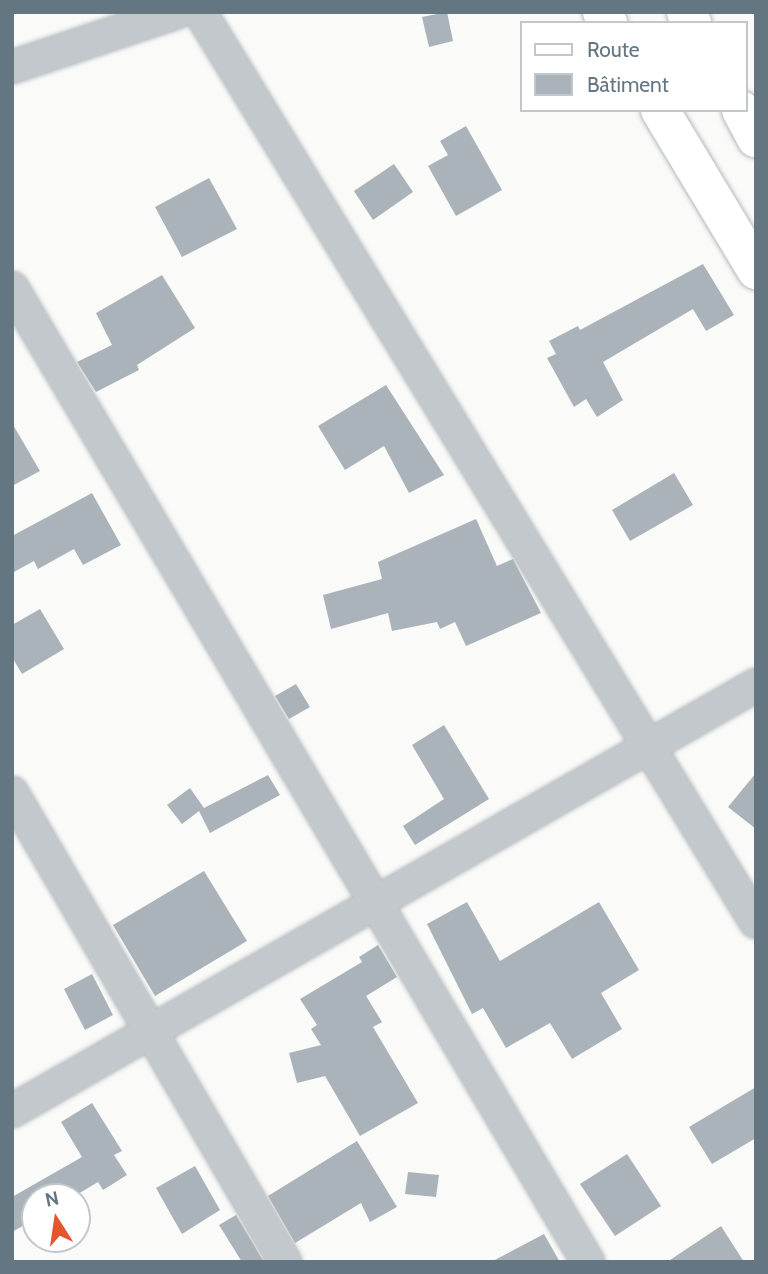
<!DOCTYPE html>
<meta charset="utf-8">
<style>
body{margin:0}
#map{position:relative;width:768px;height:1274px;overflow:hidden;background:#fafaf8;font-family:Cabin,sans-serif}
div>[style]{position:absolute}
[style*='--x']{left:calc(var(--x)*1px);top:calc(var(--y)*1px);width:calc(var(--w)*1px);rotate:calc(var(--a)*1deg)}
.building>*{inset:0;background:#aab3b9}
.roads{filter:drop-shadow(0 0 2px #b5babe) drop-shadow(0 0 2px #b5babe)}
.street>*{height:32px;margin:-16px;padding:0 16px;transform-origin:16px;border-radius:16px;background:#c3c8cc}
.primary>*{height:38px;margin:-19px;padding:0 19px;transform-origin:19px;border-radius:19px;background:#fff}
span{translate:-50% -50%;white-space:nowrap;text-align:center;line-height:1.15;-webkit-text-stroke:7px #fff;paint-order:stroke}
.frame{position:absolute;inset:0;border:14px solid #657683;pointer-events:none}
.legend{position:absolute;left:520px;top:21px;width:228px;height:91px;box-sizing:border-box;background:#fff;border:2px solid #c1c8cd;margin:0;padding:9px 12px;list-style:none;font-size:21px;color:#657683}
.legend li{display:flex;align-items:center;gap:14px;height:35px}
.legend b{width:35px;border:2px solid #c1c8cd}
.north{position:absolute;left:21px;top:1183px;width:70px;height:70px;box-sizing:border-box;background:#fff;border:2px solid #c1c8cd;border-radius:50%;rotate:348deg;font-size:19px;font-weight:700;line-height:28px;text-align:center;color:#657683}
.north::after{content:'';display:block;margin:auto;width:24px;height:32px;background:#e4572e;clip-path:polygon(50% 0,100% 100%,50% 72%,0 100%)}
</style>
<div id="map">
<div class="building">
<i style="clip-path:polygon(447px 12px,453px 41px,429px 47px,422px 17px)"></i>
<i style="clip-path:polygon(466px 126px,502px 190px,456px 216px,428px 166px,448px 155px,440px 141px)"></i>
<i style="clip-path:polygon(394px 164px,413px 192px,373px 220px,354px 191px)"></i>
<i style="clip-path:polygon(209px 178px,237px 229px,182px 257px,155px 207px)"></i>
<i style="clip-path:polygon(703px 264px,734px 315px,706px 331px,693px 309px,603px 362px,623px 400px,597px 417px,586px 399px,574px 407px,547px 358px,556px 354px,549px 341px,578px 326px,580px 330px)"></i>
<i style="clip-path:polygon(162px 275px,195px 328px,137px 365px,139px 370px,96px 392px,77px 362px,112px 345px,96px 313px)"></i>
<i style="clip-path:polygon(386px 385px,444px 475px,409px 493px,384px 446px,345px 470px,318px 426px)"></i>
<i style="clip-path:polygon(12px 423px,40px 471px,12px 486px)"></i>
<i style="clip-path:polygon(674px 473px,693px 505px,630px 541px,612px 510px)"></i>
<i style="clip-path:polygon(92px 493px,121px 545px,83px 565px,74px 549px,38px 569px,34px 561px,12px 573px,12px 536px)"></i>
<i style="clip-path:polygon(476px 519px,497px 566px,513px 559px,541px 613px,466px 646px,455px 622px,440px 629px,437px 622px,392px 631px,388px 613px,331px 629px,323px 595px,382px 579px,378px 562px)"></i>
<i style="clip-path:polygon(40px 609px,64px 649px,22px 674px,12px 657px,12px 625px)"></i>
<i style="clip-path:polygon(296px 684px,310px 707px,289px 719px,275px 696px)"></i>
<i style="clip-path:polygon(444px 725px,489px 799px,415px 845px,403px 826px,444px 799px,412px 745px)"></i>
<i style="clip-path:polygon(756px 773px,756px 829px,728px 807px)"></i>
<i style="clip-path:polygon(268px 775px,280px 795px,210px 833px,199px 811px,182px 824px,167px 805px,190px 788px,204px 808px)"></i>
<i style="clip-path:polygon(204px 871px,247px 941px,155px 996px,113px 925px)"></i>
<i style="clip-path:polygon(467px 902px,500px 961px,599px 902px,639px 970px,601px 993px,622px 1029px,572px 1059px,550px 1023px,506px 1048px,483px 1008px,472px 1014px,427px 924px)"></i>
<i style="clip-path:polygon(378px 945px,397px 977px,366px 996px,382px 1022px,373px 1027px,418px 1103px,360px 1136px,325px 1076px,297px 1083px,289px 1053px,321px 1045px,311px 1029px,317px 1025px,300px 999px,362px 962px,359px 957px)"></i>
<i style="clip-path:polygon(92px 974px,113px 1015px,85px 1030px,64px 989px)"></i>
<i style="clip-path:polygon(756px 1087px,756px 1138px,712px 1164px,689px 1127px)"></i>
<i style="clip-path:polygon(92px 1103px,122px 1151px,114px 1155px,127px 1175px,103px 1190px,98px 1182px,73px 1197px,35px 1197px,35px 1219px,12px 1232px,12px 1197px,82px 1157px,61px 1122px)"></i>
<i style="clip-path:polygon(357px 1141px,397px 1207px,370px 1222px,361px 1203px,295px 1243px,268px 1196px)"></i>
<i style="clip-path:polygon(627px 1154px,661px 1206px,615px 1236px,580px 1184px)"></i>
<i style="clip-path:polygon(195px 1166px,220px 1210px,182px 1234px,156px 1188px)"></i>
<i style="clip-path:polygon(408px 1172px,439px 1175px,436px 1197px,405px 1194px)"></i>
<i style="clip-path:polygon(236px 1215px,264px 1262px,242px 1262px,219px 1225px)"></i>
<i style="clip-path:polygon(721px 1226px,744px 1262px,667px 1262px)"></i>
<i style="clip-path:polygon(544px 1234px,560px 1262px,491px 1262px)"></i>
</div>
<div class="roads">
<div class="street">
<i style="--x:200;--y:12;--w:1066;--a:58.58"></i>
<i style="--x:12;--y:67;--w:174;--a:-18.4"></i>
<i style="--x:12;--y:288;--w:1132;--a:59.4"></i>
<i style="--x:12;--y:793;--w:543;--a:59.8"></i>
<i style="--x:12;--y:1111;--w:857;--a:-29.79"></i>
</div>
<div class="primary">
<i style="--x:602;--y:12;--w:13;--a:61"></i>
<i style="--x:686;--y:12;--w:13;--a:61"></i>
<i style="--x:660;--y:110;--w:187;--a:59"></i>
<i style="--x:741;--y:110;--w:32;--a:62"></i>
</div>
</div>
<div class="frame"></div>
<ul class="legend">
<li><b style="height:9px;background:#fff"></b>Route</li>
<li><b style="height:19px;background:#aab3b9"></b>Bâtiment</li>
</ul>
<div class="north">N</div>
</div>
